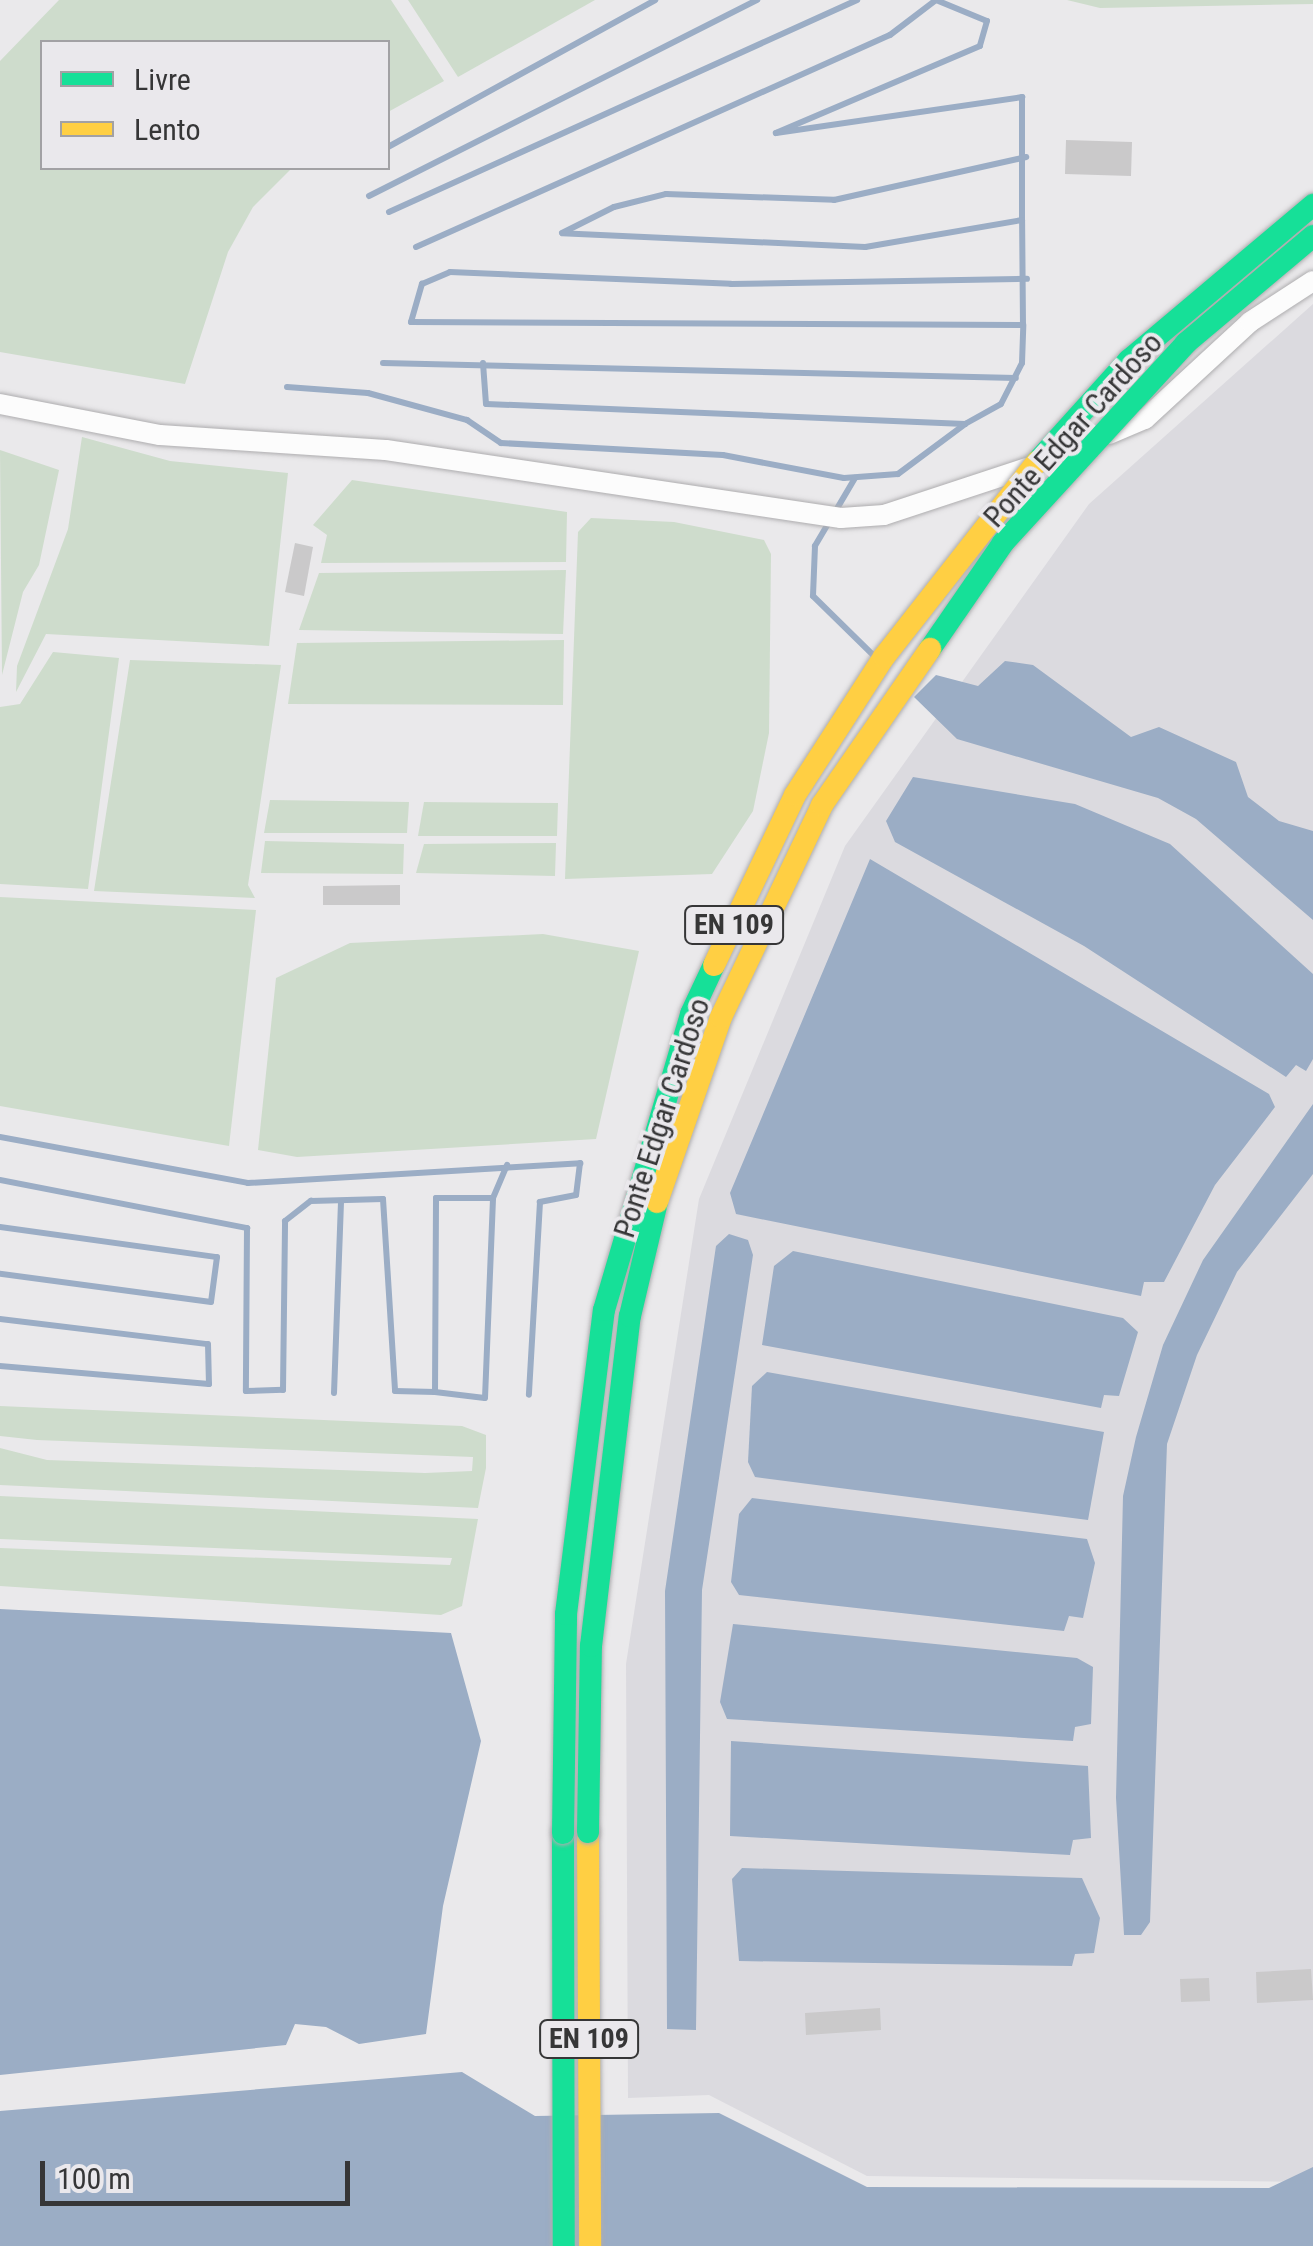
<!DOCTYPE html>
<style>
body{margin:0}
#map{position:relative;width:1313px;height:2246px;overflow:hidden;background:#eae9eb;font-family:"Roboto Condensed",sans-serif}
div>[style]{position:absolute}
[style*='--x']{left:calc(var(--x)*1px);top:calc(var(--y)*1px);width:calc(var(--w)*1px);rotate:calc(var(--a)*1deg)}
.built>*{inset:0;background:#dbdadf}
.green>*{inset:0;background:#cedccc}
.water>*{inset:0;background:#9badc5}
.stream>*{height:6px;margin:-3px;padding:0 3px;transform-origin:3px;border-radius:3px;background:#9badc5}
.building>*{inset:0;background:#cac9ca}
.roads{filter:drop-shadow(0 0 2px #aeadaf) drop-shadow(0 0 2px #aeadaf)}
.street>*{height:20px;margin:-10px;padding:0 10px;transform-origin:10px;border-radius:10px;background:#fcfcfc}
.fast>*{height:22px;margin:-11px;padding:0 11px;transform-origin:11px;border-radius:11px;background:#16e098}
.slow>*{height:22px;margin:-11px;padding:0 11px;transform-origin:11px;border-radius:11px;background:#ffcf43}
.bridges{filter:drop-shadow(0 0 2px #aeadaf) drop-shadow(0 0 2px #aeadaf)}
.fast-bridge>*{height:22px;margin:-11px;padding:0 11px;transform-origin:11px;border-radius:11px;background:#16e098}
.slow-bridge>*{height:22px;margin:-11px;padding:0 11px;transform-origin:11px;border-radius:11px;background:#ffcf43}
span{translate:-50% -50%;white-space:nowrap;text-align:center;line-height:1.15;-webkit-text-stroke:8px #eae8ec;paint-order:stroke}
.shield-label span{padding:2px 8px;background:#eae8ec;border:2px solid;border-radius:8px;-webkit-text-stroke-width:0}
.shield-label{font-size:28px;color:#363637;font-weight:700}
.street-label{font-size:30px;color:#363637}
.legend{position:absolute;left:40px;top:40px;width:350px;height:130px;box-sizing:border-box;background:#eae8ec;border:2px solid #a2a1a4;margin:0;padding:12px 18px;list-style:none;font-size:30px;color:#363637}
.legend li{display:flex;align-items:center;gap:20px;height:50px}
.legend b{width:50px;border:2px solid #a2a1a4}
.scale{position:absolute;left:40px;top:2161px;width:310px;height:45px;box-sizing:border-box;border:5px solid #363637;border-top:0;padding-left:12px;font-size:30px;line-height:35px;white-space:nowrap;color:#363637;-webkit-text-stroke:8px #eae8ec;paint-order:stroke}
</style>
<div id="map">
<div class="built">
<i style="clip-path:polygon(1313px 304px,1313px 2182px,867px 2176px,709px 2095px,628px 2098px,626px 1664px,699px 1199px,845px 846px,1089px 504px)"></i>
</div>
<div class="green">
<i style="clip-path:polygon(59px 0,391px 0,444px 81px,388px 112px,388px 42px,42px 42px,42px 168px,292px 168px,253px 207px,228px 252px,185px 384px,0 352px,0 61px)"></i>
<i style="clip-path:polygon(408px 0,595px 0,458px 77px)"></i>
<i style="clip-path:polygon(1067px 0,1313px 0,1313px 4px,1100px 8px)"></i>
<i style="clip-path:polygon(82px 437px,170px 461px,288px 473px,269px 646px,46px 634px,16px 692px,17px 666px,68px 529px)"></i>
<i style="clip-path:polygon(0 450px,59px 470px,39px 565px,23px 592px,2px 675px)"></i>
<i style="clip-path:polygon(352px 480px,567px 512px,566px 562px,321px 563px,327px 535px,313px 525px)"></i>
<i style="clip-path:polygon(591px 518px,674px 522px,764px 540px,771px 554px,769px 733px,753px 811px,712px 874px,565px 879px,578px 532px)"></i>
<i style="clip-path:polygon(566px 570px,563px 634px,299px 630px,319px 573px)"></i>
<i style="clip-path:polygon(564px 640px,563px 705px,288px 704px,297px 643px)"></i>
<i style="clip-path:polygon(53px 652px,119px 658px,88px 889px,0 884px,0 707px,20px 704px)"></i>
<i style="clip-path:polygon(130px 660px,281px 665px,248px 885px,255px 898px,94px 891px)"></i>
<i style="clip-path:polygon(270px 800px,409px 802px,407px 833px,264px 833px)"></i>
<i style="clip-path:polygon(424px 802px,558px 803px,557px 836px,418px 836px)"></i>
<i style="clip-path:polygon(265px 841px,404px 844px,403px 874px,261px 873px)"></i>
<i style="clip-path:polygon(556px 843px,555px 876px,416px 873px,424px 844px)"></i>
<i style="clip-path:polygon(0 897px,256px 910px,229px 1146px,0 1106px)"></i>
<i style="clip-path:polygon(543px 934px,639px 951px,596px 1139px,297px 1157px,258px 1150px,276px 978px,350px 943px)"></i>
<i style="clip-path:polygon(0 1406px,462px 1426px,486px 1435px,486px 1468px,478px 1508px,0 1485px,0 1448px,47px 1460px,425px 1473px,472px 1471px,473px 1457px,37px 1440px,0 1436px)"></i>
<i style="clip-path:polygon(0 1496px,478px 1519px,462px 1606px,441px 1615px,0 1586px,0 1548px,450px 1565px,452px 1558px,0 1539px)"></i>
</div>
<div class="water">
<i style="clip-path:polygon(1005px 661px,1033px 665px,1131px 737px,1159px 727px,1236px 762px,1248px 797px,1279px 821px,1313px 831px,1313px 920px,1196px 819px,1158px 798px,957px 739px,914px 697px,936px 675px,978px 686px)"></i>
<i style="clip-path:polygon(913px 777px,1075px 804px,1170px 844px,1313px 974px,1313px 1059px,1306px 1071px,1296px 1065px,1286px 1077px,1084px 946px,895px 842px,886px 821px)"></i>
<i style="clip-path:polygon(870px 859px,1269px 1094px,1275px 1107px,1215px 1185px,1164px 1282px,1144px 1282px,1141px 1296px,736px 1214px,730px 1193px)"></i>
<i style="clip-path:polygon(1313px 1104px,1313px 1174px,1237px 1272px,1197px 1355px,1167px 1444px,1150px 1922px,1141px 1935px,1124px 1935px,1116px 1798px,1123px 1496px,1136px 1437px,1163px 1345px,1203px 1260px)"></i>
<i style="clip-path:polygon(729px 1234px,748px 1240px,753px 1255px,702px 1590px,696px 2030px,667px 2029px,665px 1591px,716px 1246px)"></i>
<i style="clip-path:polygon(793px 1251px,1123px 1318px,1138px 1332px,1119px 1396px,1104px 1395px,1101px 1408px,762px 1345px,774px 1266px)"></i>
<i style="clip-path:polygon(767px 1372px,1104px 1432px,1088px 1520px,755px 1477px,748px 1462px,752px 1386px)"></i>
<i style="clip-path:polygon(752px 1498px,1087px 1539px,1095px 1563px,1083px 1618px,1069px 1616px,1064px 1631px,739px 1595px,731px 1582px,739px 1514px)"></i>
<i style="clip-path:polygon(0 1609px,451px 1633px,481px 1741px,443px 1906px,426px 2034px,359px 2044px,326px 2027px,295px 2024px,286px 2045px,0 2075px)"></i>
<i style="clip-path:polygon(733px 1624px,1077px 1658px,1093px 1667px,1091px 1724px,1075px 1727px,1073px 1741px,727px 1719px,720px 1702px)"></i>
<i style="clip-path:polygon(731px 1741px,1088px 1766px,1091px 1838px,1073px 1840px,1070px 1855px,730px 1836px)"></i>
<i style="clip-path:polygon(742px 1868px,1082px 1878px,1100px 1918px,1094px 1953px,1075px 1954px,1072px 1966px,739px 1961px,732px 1879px)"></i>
<i style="clip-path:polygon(462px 2072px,535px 2116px,719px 2113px,867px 2187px,1269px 2188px,1313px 2167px,1313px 2246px,0 2246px,0 2111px)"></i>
</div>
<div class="stream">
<i style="--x:388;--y:147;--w:305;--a:-28.8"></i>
<i style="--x:369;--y:196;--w:435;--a:-26.8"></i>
<i style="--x:389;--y:212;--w:514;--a:-24.37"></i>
<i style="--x:416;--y:247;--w:519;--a:-24.1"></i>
<i style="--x:890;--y:35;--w:58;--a:-37.3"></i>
<i style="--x:936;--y:0;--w:55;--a:22.4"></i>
<i style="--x:987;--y:21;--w:26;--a:106"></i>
<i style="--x:980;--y:46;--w:222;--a:156.9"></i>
<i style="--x:776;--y:133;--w:249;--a:-8.3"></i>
<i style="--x:1022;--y:97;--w:123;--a:90"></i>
<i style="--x:1023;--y:325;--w:105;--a:-90.5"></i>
<i style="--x:1022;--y:220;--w:159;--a:170.2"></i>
<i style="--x:865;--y:247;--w:303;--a:-177.4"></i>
<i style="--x:562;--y:233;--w:58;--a:-26.6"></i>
<i style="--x:614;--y:207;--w:54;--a:-14"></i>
<i style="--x:666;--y:194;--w:168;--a:2"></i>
<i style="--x:834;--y:200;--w:197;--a:-12.6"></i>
<i style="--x:383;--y:363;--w:633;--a:1.36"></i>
<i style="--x:287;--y:387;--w:81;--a:4.2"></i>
<i style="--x:368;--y:393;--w:103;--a:15.3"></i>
<i style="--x:467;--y:420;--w:41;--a:34.1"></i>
<i style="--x:501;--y:443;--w:222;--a:3.1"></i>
<i style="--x:723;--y:455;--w:123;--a:10.8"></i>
<i style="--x:844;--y:478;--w:54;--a:-4.2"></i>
<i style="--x:898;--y:474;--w:84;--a:-36.7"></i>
<i style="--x:965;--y:424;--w:479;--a:-177.6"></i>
<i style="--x:486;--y:404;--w:41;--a:-94.2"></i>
<i style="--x:965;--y:424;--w:41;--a:-29.1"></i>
<i style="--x:1001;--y:404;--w:46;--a:-62.9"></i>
<i style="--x:1022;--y:363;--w:38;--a:-88"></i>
<i style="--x:1023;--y:325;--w:612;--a:-179.72"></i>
<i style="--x:411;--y:322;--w:40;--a:-74"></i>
<i style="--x:422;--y:284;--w:30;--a:-23"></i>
<i style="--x:450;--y:272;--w:281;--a:2.4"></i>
<i style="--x:731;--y:284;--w:296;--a:-1"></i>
<i style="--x:855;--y:478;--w:79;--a:120.5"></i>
<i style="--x:815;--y:546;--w:50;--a:92.3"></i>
<i style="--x:813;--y:596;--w:88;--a:44.5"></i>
<i style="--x:0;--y:1137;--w:252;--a:10.5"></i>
<i style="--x:248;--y:1183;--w:333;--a:-3.4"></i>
<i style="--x:580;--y:1163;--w:32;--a:97"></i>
<i style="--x:576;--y:1195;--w:37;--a:169"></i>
<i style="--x:540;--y:1202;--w:193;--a:93.3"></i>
<i style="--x:0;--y:1180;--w:252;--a:11"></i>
<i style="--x:247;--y:1228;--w:163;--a:90.4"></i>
<i style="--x:246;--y:1391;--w:37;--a:-2"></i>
<i style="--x:283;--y:1390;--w:169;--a:-89.3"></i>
<i style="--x:285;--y:1221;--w:33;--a:-38"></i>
<i style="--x:311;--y:1201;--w:72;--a:-1.6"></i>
<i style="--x:383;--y:1199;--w:192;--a:86.4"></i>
<i style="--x:395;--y:1391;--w:40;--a:1.4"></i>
<i style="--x:435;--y:1392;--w:194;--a:-89.7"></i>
<i style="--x:436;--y:1198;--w:57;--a:0"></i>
<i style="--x:0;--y:1227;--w:219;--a:7.9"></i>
<i style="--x:217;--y:1257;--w:45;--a:97.6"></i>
<i style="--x:211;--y:1302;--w:213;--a:-172.4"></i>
<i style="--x:0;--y:1319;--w:209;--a:6.9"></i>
<i style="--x:208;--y:1344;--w:40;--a:88.6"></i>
<i style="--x:209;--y:1384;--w:210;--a:-175.1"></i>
<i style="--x:435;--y:1392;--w:50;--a:6.8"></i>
<i style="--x:485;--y:1398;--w:200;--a:-87.7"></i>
<i style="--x:493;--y:1198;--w:36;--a:-67"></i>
<i style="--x:334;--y:1393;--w:191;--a:-87.9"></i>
</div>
<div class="building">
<i style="clip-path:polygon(1066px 140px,1132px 142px,1131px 176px,1065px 174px)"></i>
<i style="clip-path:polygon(295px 543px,313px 547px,304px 596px,285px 592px)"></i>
<i style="clip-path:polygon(400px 885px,400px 905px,323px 905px,323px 886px)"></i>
<i style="clip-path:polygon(1311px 1969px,1313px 2000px,1257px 2003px,1256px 1972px)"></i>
<i style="clip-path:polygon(1209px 1978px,1210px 2001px,1181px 2002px,1180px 1979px)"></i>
<i style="clip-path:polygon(880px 2008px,881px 2030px,806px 2035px,805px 2013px)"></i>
</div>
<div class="roads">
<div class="street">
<i style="--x:0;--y:404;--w:163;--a:11"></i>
<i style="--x:160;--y:435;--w:226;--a:3.8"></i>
<i style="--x:386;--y:450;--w:460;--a:8.5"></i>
<i style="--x:841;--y:518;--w:43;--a:-4"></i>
<i style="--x:884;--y:515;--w:151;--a:-18.2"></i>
<i style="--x:1109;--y:434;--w:39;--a:-23"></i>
<i style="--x:1145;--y:419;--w:143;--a:-42.7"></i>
<i style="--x:1250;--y:322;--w:75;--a:-33.1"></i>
</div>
<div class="fast">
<i style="--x:563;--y:1833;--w:413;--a:89.9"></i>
</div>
<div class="slow">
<i style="--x:588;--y:1832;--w:414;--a:89.7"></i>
</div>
</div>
<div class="bridges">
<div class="fast-bridge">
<i style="--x:1037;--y:462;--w:137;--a:-48"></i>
<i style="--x:1129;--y:360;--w:241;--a:-40.1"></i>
<i style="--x:930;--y:649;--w:129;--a:-55.4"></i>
<i style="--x:1003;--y:543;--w:271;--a:-47.5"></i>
<i style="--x:1186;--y:343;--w:166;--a:-40.1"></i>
<i style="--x:588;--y:1832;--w:186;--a:-89.1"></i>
<i style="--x:591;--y:1646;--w:332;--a:-83.3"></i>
<i style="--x:630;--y:1316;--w:117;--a:-76.7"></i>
<i style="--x:563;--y:1833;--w:219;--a:-89.2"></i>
<i style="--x:566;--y:1614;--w:306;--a:-82.9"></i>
<i style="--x:604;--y:1310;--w:309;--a:-73.6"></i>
<i style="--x:691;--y:1014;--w:54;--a:-64.9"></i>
</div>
<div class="slow-bridge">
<i style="--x:714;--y:965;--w:188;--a:-64.5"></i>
<i style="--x:795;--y:795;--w:164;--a:-57.2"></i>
<i style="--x:884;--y:657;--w:248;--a:-51.9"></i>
<i style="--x:657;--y:1202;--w:196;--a:-70.9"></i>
<i style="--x:721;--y:1017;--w:235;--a:-64.5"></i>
<i style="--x:822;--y:805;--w:190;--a:-55.3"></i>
</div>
</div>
<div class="shield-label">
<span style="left:734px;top:925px">EN 109</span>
<span style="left:589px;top:2039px">EN 109</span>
</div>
<div class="street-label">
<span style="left:1073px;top:430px;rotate:-48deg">Ponte Edgar Cardoso</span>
<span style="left:662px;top:1118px;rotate:-72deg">Ponte Edgar Cardoso</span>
</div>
<ul class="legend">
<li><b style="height:12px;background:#16e098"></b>Livre</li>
<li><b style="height:12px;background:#ffcf43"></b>Lento</li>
</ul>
<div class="scale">100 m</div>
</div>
